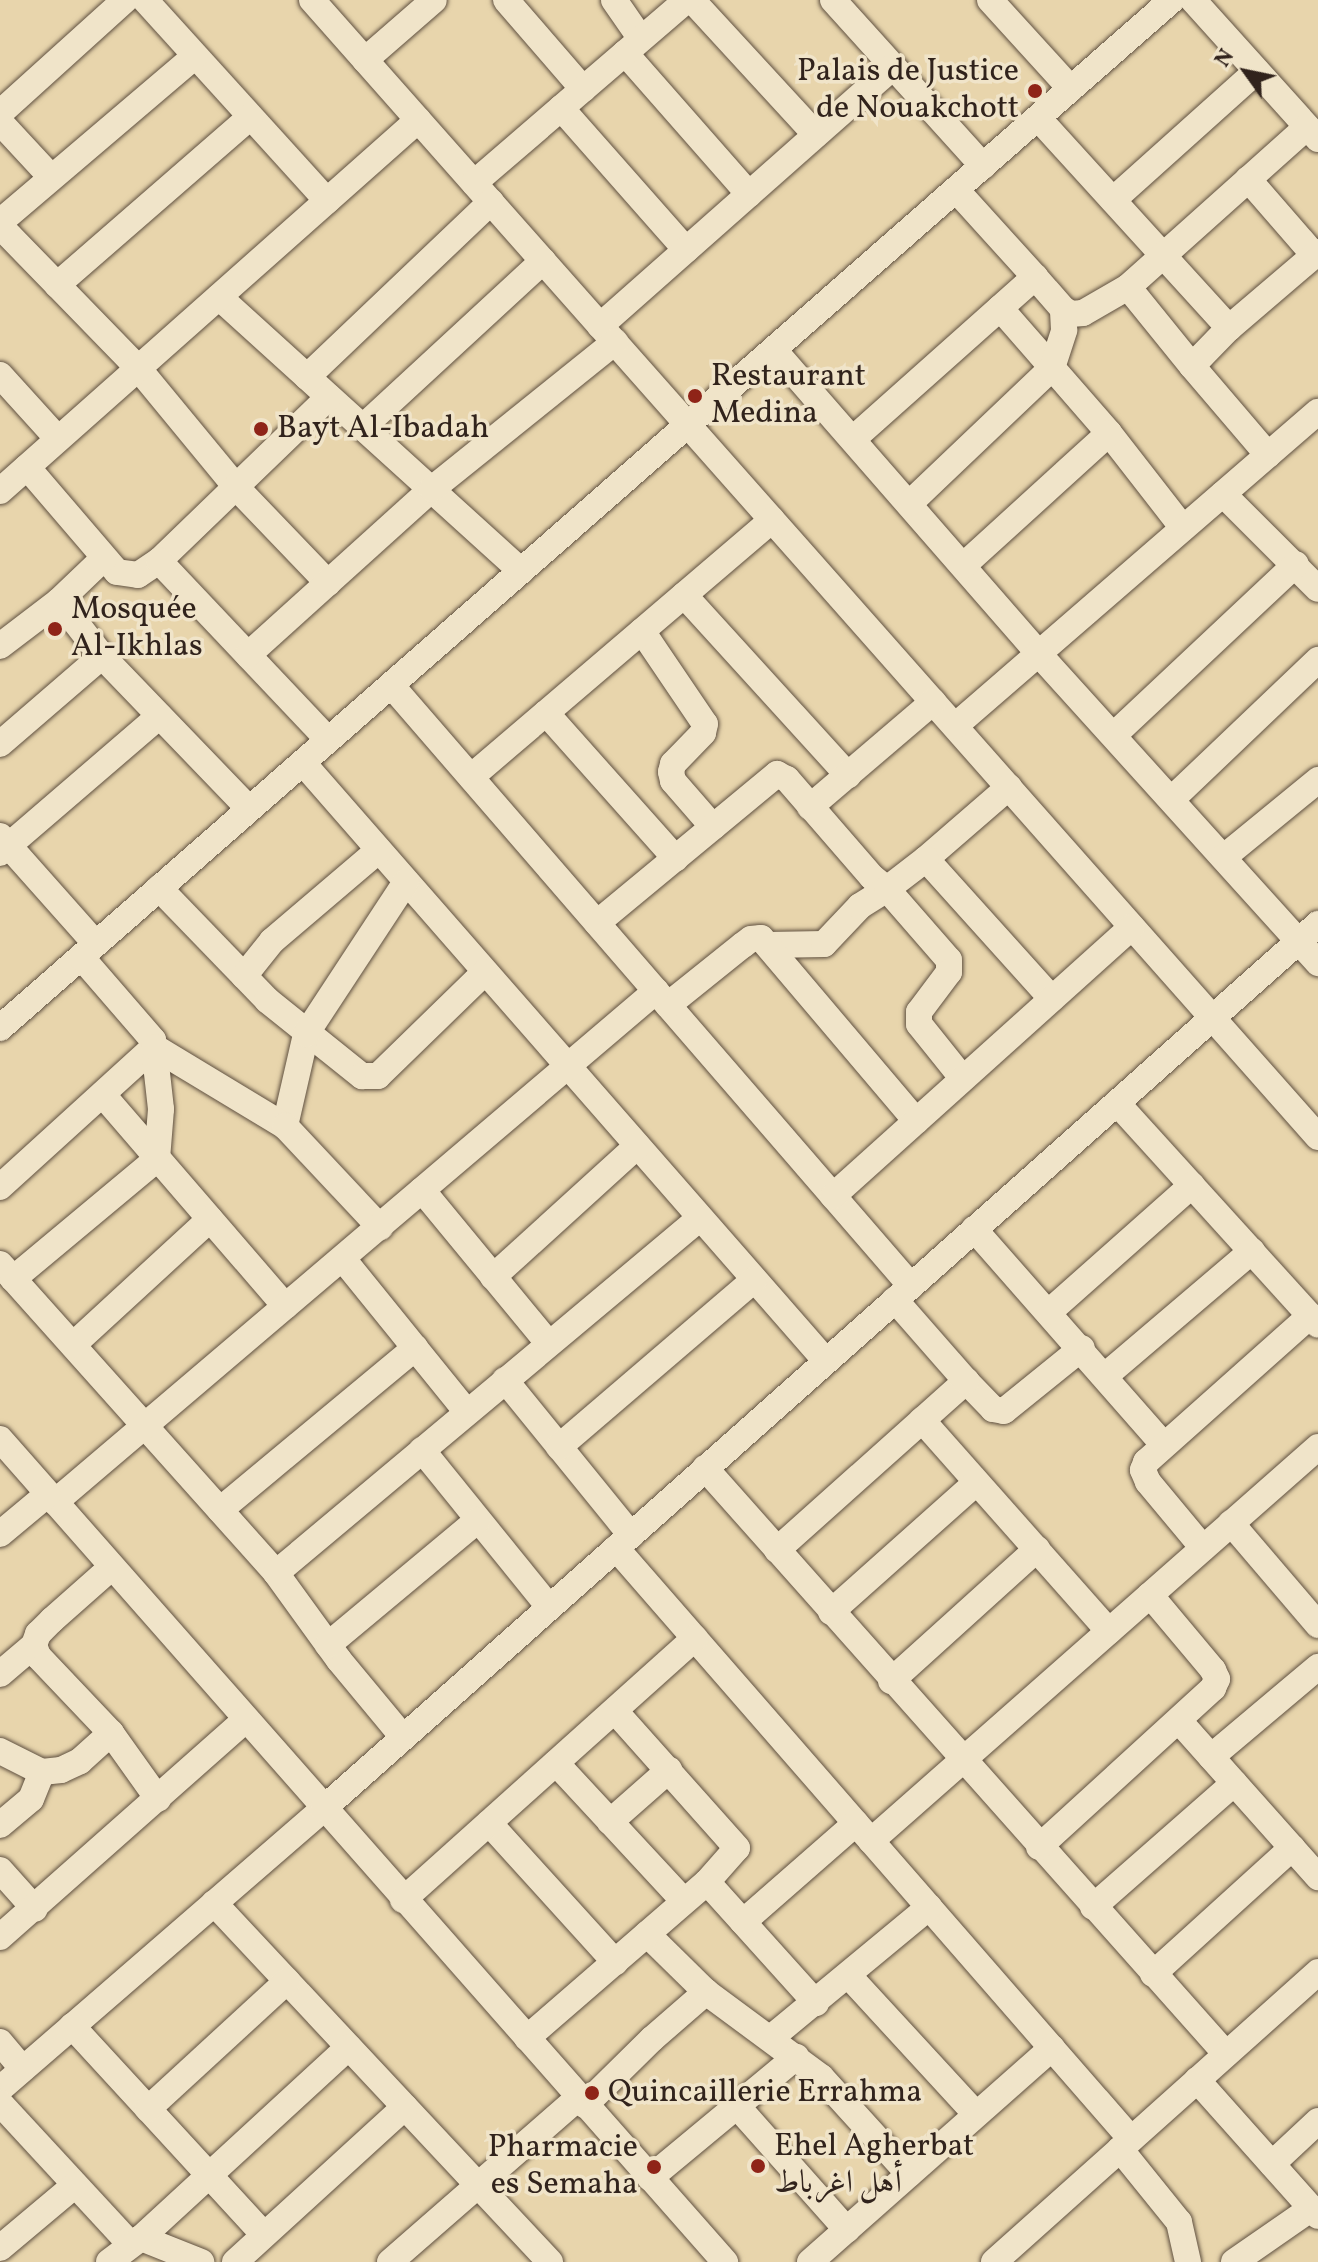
<!DOCTYPE html>
<meta charset="utf-8">
<style>
body{margin:0}
#map{position:relative;width:1318px;height:2262px;overflow:hidden;background:#e8d5ac;font-family:Vollkorn,Amiri,serif}
div>[style]{position:absolute}
[style*='--x']{left:calc(var(--x)*1px);top:calc(var(--y)*1px);width:calc(var(--w)*1px);rotate:calc(var(--a)*1deg)}
.roads{filter:drop-shadow(0 0 2px #5f5040) drop-shadow(0 0 2px #5f5040)}
.minor>*{height:26px;margin:-13px;padding:0 13px;transform-origin:13px;border-radius:13px;background:#f0e4c9}
.dots>*{width:22px;height:22px;translate:-50% -50%;box-sizing:border-box;border:4px solid #f0e4c9;border-radius:50%}
span{translate:-50% -50%;white-space:nowrap;text-align:center;line-height:1.15;-webkit-text-stroke:7px #f0e4c9;paint-order:stroke}
.poi-label{font-size:32px;color:#31231c}
.right{translate:-100% -50%;text-align:right}
.left{translate:0 -50%;text-align:left}
.north{position:absolute;left:1206px;top:32px;width:80px;height:80px;-webkit-text-stroke:6px #f0e4c9;paint-order:stroke;rotate:303deg;font-size:22px;font-weight:700;line-height:32px;text-align:center;color:#31231c}
.north::after{content:'';display:block;margin:auto;width:28px;height:36px;background:#31231c;clip-path:polygon(50% 0,100% 100%,50% 72%,0 100%)}
</style>
<div id="map">
<div class="roads">
<div class="minor">
<i style="--x:145;--y:0;--w:271;--a:47.8"></i>
<i style="--x:312;--y:0;--w:1518;--a:48.5"></i>
<i style="--x:506;--y:0;--w:118;--a:49.1"></i>
<i style="--x:614;--y:0;--w:47;--a:55.3"></i>
<i style="--x:692;--y:0;--w:183;--a:47.4"></i>
<i style="--x:833;--y:0;--w:224;--a:47.9"></i>
<i style="--x:990;--y:0;--w:120;--a:47.7"></i>
<i style="--x:1193;--y:0;--w:187;--a:48"></i>
<i style="--x:625;--y:53;--w:188;--a:48.7"></i>
<i style="--x:365;--y:60;--w:91;--a:-41"></i>
<i style="--x:561;--y:108;--w:189;--a:48.6"></i>
<i style="--x:0;--y:113;--w:169;--a:-42.1"></i>
<i style="--x:1038;--y:118;--w:284;--a:47.7"></i>
<i style="--x:0;--y:122;--w:75;--a:47.2"></i>
<i style="--x:1248;--y:179;--w:101;--a:49"></i>
<i style="--x:474;--y:183;--w:281;--a:-40.7"></i>
<i style="--x:1113;--y:200;--w:193;--a:-41.9"></i>
<i style="--x:0;--y:222;--w:256;--a:-40.4"></i>
<i style="--x:0;--y:226;--w:198;--a:45.8"></i>
<i style="--x:138;--y:368;--w:154;--a:50.5"></i>
<i style="--x:236;--y:487;--w:133;--a:46.2"></i>
<i style="--x:1035;--y:277;--w:43;--a:48.8"></i>
<i style="--x:1063;--y:309;--w:9;--a:32"></i>
<i style="--x:1071;--y:314;--w:12;--a:-5"></i>
<i style="--x:1083;--y:313;--w:52;--a:-30"></i>
<i style="--x:1128;--y:287;--w:240;--a:-41.8"></i>
<i style="--x:57;--y:285;--w:256;--a:-41"></i>
<i style="--x:1128;--y:287;--w:102;--a:51"></i>
<i style="--x:219;--y:297;--w:408;--a:42.2"></i>
<i style="--x:1000;--y:308;--w:166;--a:48.9"></i>
<i style="--x:1109;--y:433;--w:120;--a:52.1"></i>
<i style="--x:600;--y:326;--w:391;--a:-41.5"></i>
<i style="--x:774;--y:350;--w:402;--a:48.9"></i>
<i style="--x:1038;--y:653;--w:418;--a:47.9"></i>
<i style="--x:0;--y:375;--w:86;--a:47.8"></i>
<i style="--x:307;--y:377;--w:254;--a:-43.6"></i>
<i style="--x:363;--y:427;--w:245;--a:-42.7"></i>
<i style="--x:853;--y:439;--w:244;--a:-41.7"></i>
<i style="--x:1035;--y:277;--w:118;--a:-132.2"></i>
<i style="--x:1268;--y:455;--w:117;--a:-130.5"></i>
<i style="--x:1192;--y:366;--w:53;--a:-45.8"></i>
<i style="--x:1229;--y:328;--w:117;--a:-40.5"></i>
<i style="--x:27;--y:467;--w:138;--a:49.4"></i>
<i style="--x:117;--y:572;--w:21;--a:8"></i>
<i style="--x:138;--y:575;--w:25;--a:-34"></i>
<i style="--x:159;--y:561;--w:236;--a:-44"></i>
<i style="--x:0;--y:491;--w:559;--a:-41.59"></i>
<i style="--x:1223;--y:494;--w:134;--a:45"></i>
<i style="--x:910;--y:503;--w:196;--a:-43.6"></i>
<i style="--x:1052;--y:368;--w:40;--a:-72"></i>
<i style="--x:1064;--y:330;--w:21;--a:-93"></i>
<i style="--x:159;--y:561;--w:246;--a:46.6"></i>
<i style="--x:964;--y:565;--w:196;--a:-42.3"></i>
<i style="--x:684;--y:595;--w:244;--a:47.7"></i>
<i style="--x:59;--y:601;--w:70;--a:52"></i>
<i style="--x:102;--y:656;--w:212;--a:46.1"></i>
<i style="--x:642;--y:631;--w:112;--a:55.9"></i>
<i style="--x:705;--y:724;--w:9;--a:103"></i>
<i style="--x:703;--y:733;--w:43;--a:134.1"></i>
<i style="--x:673;--y:764;--w:8;--a:104"></i>
<i style="--x:671;--y:772;--w:9;--a:77"></i>
<i style="--x:673;--y:781;--w:61;--a:49"></i>
<i style="--x:0;--y:646;--w:74;--a:-37.3"></i>
<i style="--x:59;--y:601;--w:62;--a:-43.7"></i>
<i style="--x:248;--y:655;--w:248;--a:-42.1"></i>
<i style="--x:432;--y:489;--w:235;--a:-38.8"></i>
<i style="--x:391;--y:685;--w:795;--a:49.13"></i>
<i style="--x:546;--y:713;--w:195;--a:48.3"></i>
<i style="--x:955;--y:726;--w:480;--a:-40.9"></i>
<i style="--x:1115;--y:734;--w:248;--a:-43.2"></i>
<i style="--x:0;--y:744;--w:135;--a:-40.8"></i>
<i style="--x:303;--y:763;--w:794;--a:48.83"></i>
<i style="--x:471;--y:777;--w:396;--a:-40.5"></i>
<i style="--x:1009;--y:787;--w:110;--a:139.1"></i>
<i style="--x:926;--y:859;--w:188;--a:48"></i>
<i style="--x:1172;--y:799;--w:202;--a:-43.6"></i>
<i style="--x:810;--y:807;--w:162;--a:-40.5"></i>
<i style="--x:0;--y:836;--w:144;--a:48.4"></i>
<i style="--x:0;--y:853;--w:210;--a:-40.7"></i>
<i style="--x:1224;--y:857;--w:122;--a:-39.3"></i>
<i style="--x:159;--y:888;--w:156;--a:46"></i>
<i style="--x:267;--y:1000;--w:122;--a:38.7"></i>
<i style="--x:362;--y:1076;--w:16;--a:0"></i>
<i style="--x:378;--y:1076;--w:149;--a:-44.2"></i>
<i style="--x:597;--y:923;--w:234;--a:-39.6"></i>
<i style="--x:777;--y:774;--w:11;--a:27"></i>
<i style="--x:787;--y:779;--w:130;--a:49.1"></i>
<i style="--x:872;--y:877;--w:19;--a:39"></i>
<i style="--x:887;--y:889;--w:49;--a:-37.6"></i>
<i style="--x:768;--y:945;--w:56;--a:-1"></i>
<i style="--x:824;--y:944;--w:52;--a:-46.5"></i>
<i style="--x:860;--y:906;--w:32;--a:-32"></i>
<i style="--x:887;--y:889;--w:94;--a:48.9"></i>
<i style="--x:949;--y:960;--w:12;--a:90"></i>
<i style="--x:949;--y:972;--w:50;--a:126.9"></i>
<i style="--x:919;--y:1012;--w:12;--a:90"></i>
<i style="--x:919;--y:1024;--w:70;--a:51.3"></i>
<i style="--x:244;--y:976;--w:45;--a:-51.3"></i>
<i style="--x:272;--y:941;--w:140;--a:-40.4"></i>
<i style="--x:668;--y:1005;--w:96;--a:-38.7"></i>
<i style="--x:743;--y:945;--w:10;--a:-37"></i>
<i style="--x:751;--y:939;--w:10;--a:-6"></i>
<i style="--x:761;--y:938;--w:240;--a:49.7"></i>
<i style="--x:0;--y:1028;--w:1559;--a:-41.26"></i>
<i style="--x:103;--y:1095;--w:279;--a:49.2"></i>
<i style="--x:1117;--y:1103;--w:299;--a:47.8"></i>
<i style="--x:285;--y:1126;--w:94;--a:-77.1"></i>
<i style="--x:306;--y:1034;--w:182;--a:-56.7"></i>
<i style="--x:0;--y:1187;--w:208;--a:-42.3"></i>
<i style="--x:154;--y:1047;--w:7;--a:-98"></i>
<i style="--x:153;--y:1040;--w:110;--a:-130.9"></i>
<i style="--x:422;--y:1190;--w:198;--a:50.5"></i>
<i style="--x:833;--y:1196;--w:402;--a:-42"></i>
<i style="--x:974;--y:1229;--w:286;--a:48.7"></i>
<i style="--x:343;--y:1259;--w:197;--a:51"></i>
<i style="--x:0;--y:1264;--w:414;--a:48.2"></i>
<i style="--x:276;--y:1573;--w:107;--a:54.1"></i>
<i style="--x:339;--y:1660;--w:100;--a:50.3"></i>
<i style="--x:493;--y:1277;--w:195;--a:-42.3"></i>
<i style="--x:13;--y:1279;--w:187;--a:-39.8"></i>
<i style="--x:157;--y:1159;--w:50;--a:-85.4"></i>
<i style="--x:161;--y:1109;--w:62;--a:-96.4"></i>
<i style="--x:154;--y:1047;--w:153;--a:31.1"></i>
<i style="--x:285;--y:1126;--w:139;--a:46.8"></i>
<i style="--x:1049;--y:1312;--w:191;--a:-41.6"></i>
<i style="--x:73;--y:1345;--w:186;--a:-42.6"></i>
<i style="--x:1105;--y:1376;--w:193;--a:-40.4"></i>
<i style="--x:505;--y:1380;--w:200;--a:50.9"></i>
<i style="--x:966;--y:1381;--w:39;--a:46"></i>
<i style="--x:993;--y:1409;--w:11;--a:10"></i>
<i style="--x:1004;--y:1411;--w:100;--a:-38.9"></i>
<i style="--x:922;--y:1420;--w:282;--a:48.5"></i>
<i style="--x:0;--y:1439;--w:1097;--a:48.62"></i>
<i style="--x:559;--y:1447;--w:257;--a:-40.6"></i>
<i style="--x:422;--y:1450;--w:202;--a:51"></i>
<i style="--x:705;--y:1468;--w:784;--a:48.36"></i>
<i style="--x:55;--y:1502;--w:789;--a:-40.37"></i>
<i style="--x:220;--y:1510;--w:254;--a:-39.7"></i>
<i style="--x:1231;--y:1523;--w:134;--a:49.5"></i>
<i style="--x:0;--y:1534;--w:62;--a:-39.8"></i>
<i style="--x:616;--y:1548;--w:784;--a:48.93"></i>
<i style="--x:1203;--y:1548;--w:86;--a:-129.8"></i>
<i style="--x:1148;--y:1482;--w:13;--a:-113"></i>
<i style="--x:1143;--y:1470;--w:9;--a:-69"></i>
<i style="--x:1146;--y:1462;--w:220;--a:-41.7"></i>
<i style="--x:777;--y:1550;--w:254;--a:-41.8"></i>
<i style="--x:966;--y:1381;--w:108;--a:-131.2"></i>
<i style="--x:276;--y:1573;--w:553;--a:-39.94"></i>
<i style="--x:831;--y:1612;--w:195;--a:-41.7"></i>
<i style="--x:34;--y:1645;--w:12;--a:70"></i>
<i style="--x:38;--y:1656;--w:106;--a:46.5"></i>
<i style="--x:111;--y:1733;--w:81;--a:54.5"></i>
<i style="--x:328;--y:1645;--w:195;--a:-39.8"></i>
<i style="--x:0;--y:1674;--w:45;--a:-40.5"></i>
<i style="--x:34;--y:1645;--w:12;--a:-70"></i>
<i style="--x:38;--y:1634;--w:20;--a:-45"></i>
<i style="--x:52;--y:1620;--w:80;--a:-41.5"></i>
<i style="--x:891;--y:1681;--w:197;--a:-42.1"></i>
<i style="--x:1180;--y:1722;--w:208;--a:48.3"></i>
<i style="--x:0;--y:1751;--w:47;--a:26.6"></i>
<i style="--x:42;--y:1772;--w:19;--a:-6"></i>
<i style="--x:61;--y:1770;--w:21;--a:-25"></i>
<i style="--x:80;--y:1761;--w:42;--a:-42.1"></i>
<i style="--x:1211;--y:1757;--w:140;--a:-40.1"></i>
<i style="--x:556;--y:1763;--w:188;--a:47.2"></i>
<i style="--x:610;--y:1822;--w:79;--a:-41.4"></i>
<i style="--x:489;--y:1823;--w:188;--a:47.8"></i>
<i style="--x:0;--y:1825;--w:40;--a:-40"></i>
<i style="--x:31;--y:1799;--w:29;--a:-68"></i>
<i style="--x:871;--y:1841;--w:596;--a:-41.39"></i>
<i style="--x:1039;--y:1847;--w:236;--a:-42.4"></i>
<i style="--x:1213;--y:1688;--w:10;--a:-66"></i>
<i style="--x:1217;--y:1679;--w:10;--a:-114"></i>
<i style="--x:1213;--y:1670;--w:98;--a:-130"></i>
<i style="--x:0;--y:1870;--w:52;--a:48.1"></i>
<i style="--x:707;--y:1882;--w:163;--a:48"></i>
<i style="--x:403;--y:1900;--w:392;--a:-41.9"></i>
<i style="--x:214;--y:1903;--w:492;--a:46.9"></i>
<i style="--x:1093;--y:1907;--w:188;--a:-41.3"></i>
<i style="--x:743;--y:1922;--w:150;--a:-41.2"></i>
<i style="--x:647;--y:1934;--w:83;--a:44.5"></i>
<i style="--x:706;--y:1992;--w:143;--a:36.5"></i>
<i style="--x:821;--y:2077;--w:131;--a:47.8"></i>
<i style="--x:0;--y:1937;--w:327;--a:-41.5"></i>
<i style="--x:1153;--y:1974;--w:188;--a:-42.2"></i>
<i style="--x:848;--y:1975;--w:189;--a:47.4"></i>
<i style="--x:72;--y:2026;--w:282;--a:47.4"></i>
<i style="--x:772;--y:2037;--w:204;--a:-39.6"></i>
<i style="--x:527;--y:2038;--w:238;--a:-40.9"></i>
<i style="--x:707;--y:1882;--w:45;--a:-48.6"></i>
<i style="--x:737;--y:1848;--w:183;--a:-131.7"></i>
<i style="--x:0;--y:2042;--w:35;--a:50"></i>
<i style="--x:1197;--y:2080;--w:182;--a:48.3"></i>
<i style="--x:0;--y:2089;--w:427;--a:-40.9"></i>
<i style="--x:323;--y:1809;--w:1332;--a:-41.65"></i>
<i style="--x:0;--y:2103;--w:192;--a:47.3"></i>
<i style="--x:585;--y:2105;--w:94;--a:-44.6"></i>
<i style="--x:652;--y:2039;--w:72;--a:-41"></i>
<i style="--x:736;--y:2105;--w:167;--a:48.4"></i>
<i style="--x:148;--y:2109;--w:189;--a:-42.6"></i>
<i style="--x:1120;--y:2149;--w:94;--a:51.1"></i>
<i style="--x:1179;--y:2222;--w:41;--a:77.3"></i>
<i style="--x:1272;--y:2164;--w:63;--a:-43.1"></i>
<i style="--x:650;--y:2178;--w:190;--a:-39.7"></i>
<i style="--x:141;--y:2238;--w:65;--a:21.8"></i>
<i style="--x:0;--y:2248;--w:98;--a:-40"></i>
<i style="--x:109;--y:2262;--w:40;--a:-37"></i>
<i style="--x:141;--y:2238;--w:282;--a:-42.6"></i>
<i style="--x:235;--y:2262;--w:230;--a:-42.4"></i>
<i style="--x:390;--y:2262;--w:251;--a:-41.1"></i>
<i style="--x:810;--y:2262;--w:323;--a:-41.5"></i>
<i style="--x:994;--y:2262;--w:435;--a:-41.8"></i>
<i style="--x:1234;--y:2262;--w:95;--a:-34.7"></i>
</div>
</div>
<div class="dots">
<i style="left:1035px;top:91px;background:#8f2418"></i>
<i style="left:695px;top:396px;background:#8f2418"></i>
<i style="left:261px;top:429px;background:#8f2418"></i>
<i style="left:55px;top:629px;background:#8f2418"></i>
<i style="left:592px;top:2093px;background:#8f2418"></i>
<i style="left:758px;top:2166px;background:#8f2418"></i>
<i style="left:654px;top:2167px;background:#8f2418"></i>
</div>
<div class="poi-label">
<span class="right" style="left:1019px;top:91px">Palais de Justice<br>de Nouakchott</span>
<span class="left" style="left:711px;top:396px">Restaurant<br>Medina</span>
<span class="left" style="left:277px;top:429px">Bayt Al-Ibadah</span>
<span class="left" style="left:71px;top:629px">Mosquée<br>Al-Ikhlas</span>
<span class="left" style="left:608px;top:2093px">Quincaillerie Errahma</span>
<span class="left" style="left:774px;top:2166px">Ehel Agherbat<br>أهل اغرباط</span>
<span class="right" style="left:638px;top:2167px">Pharmacie<br>es Semaha</span>
</div>
<div class="north">N</div>
</div>
